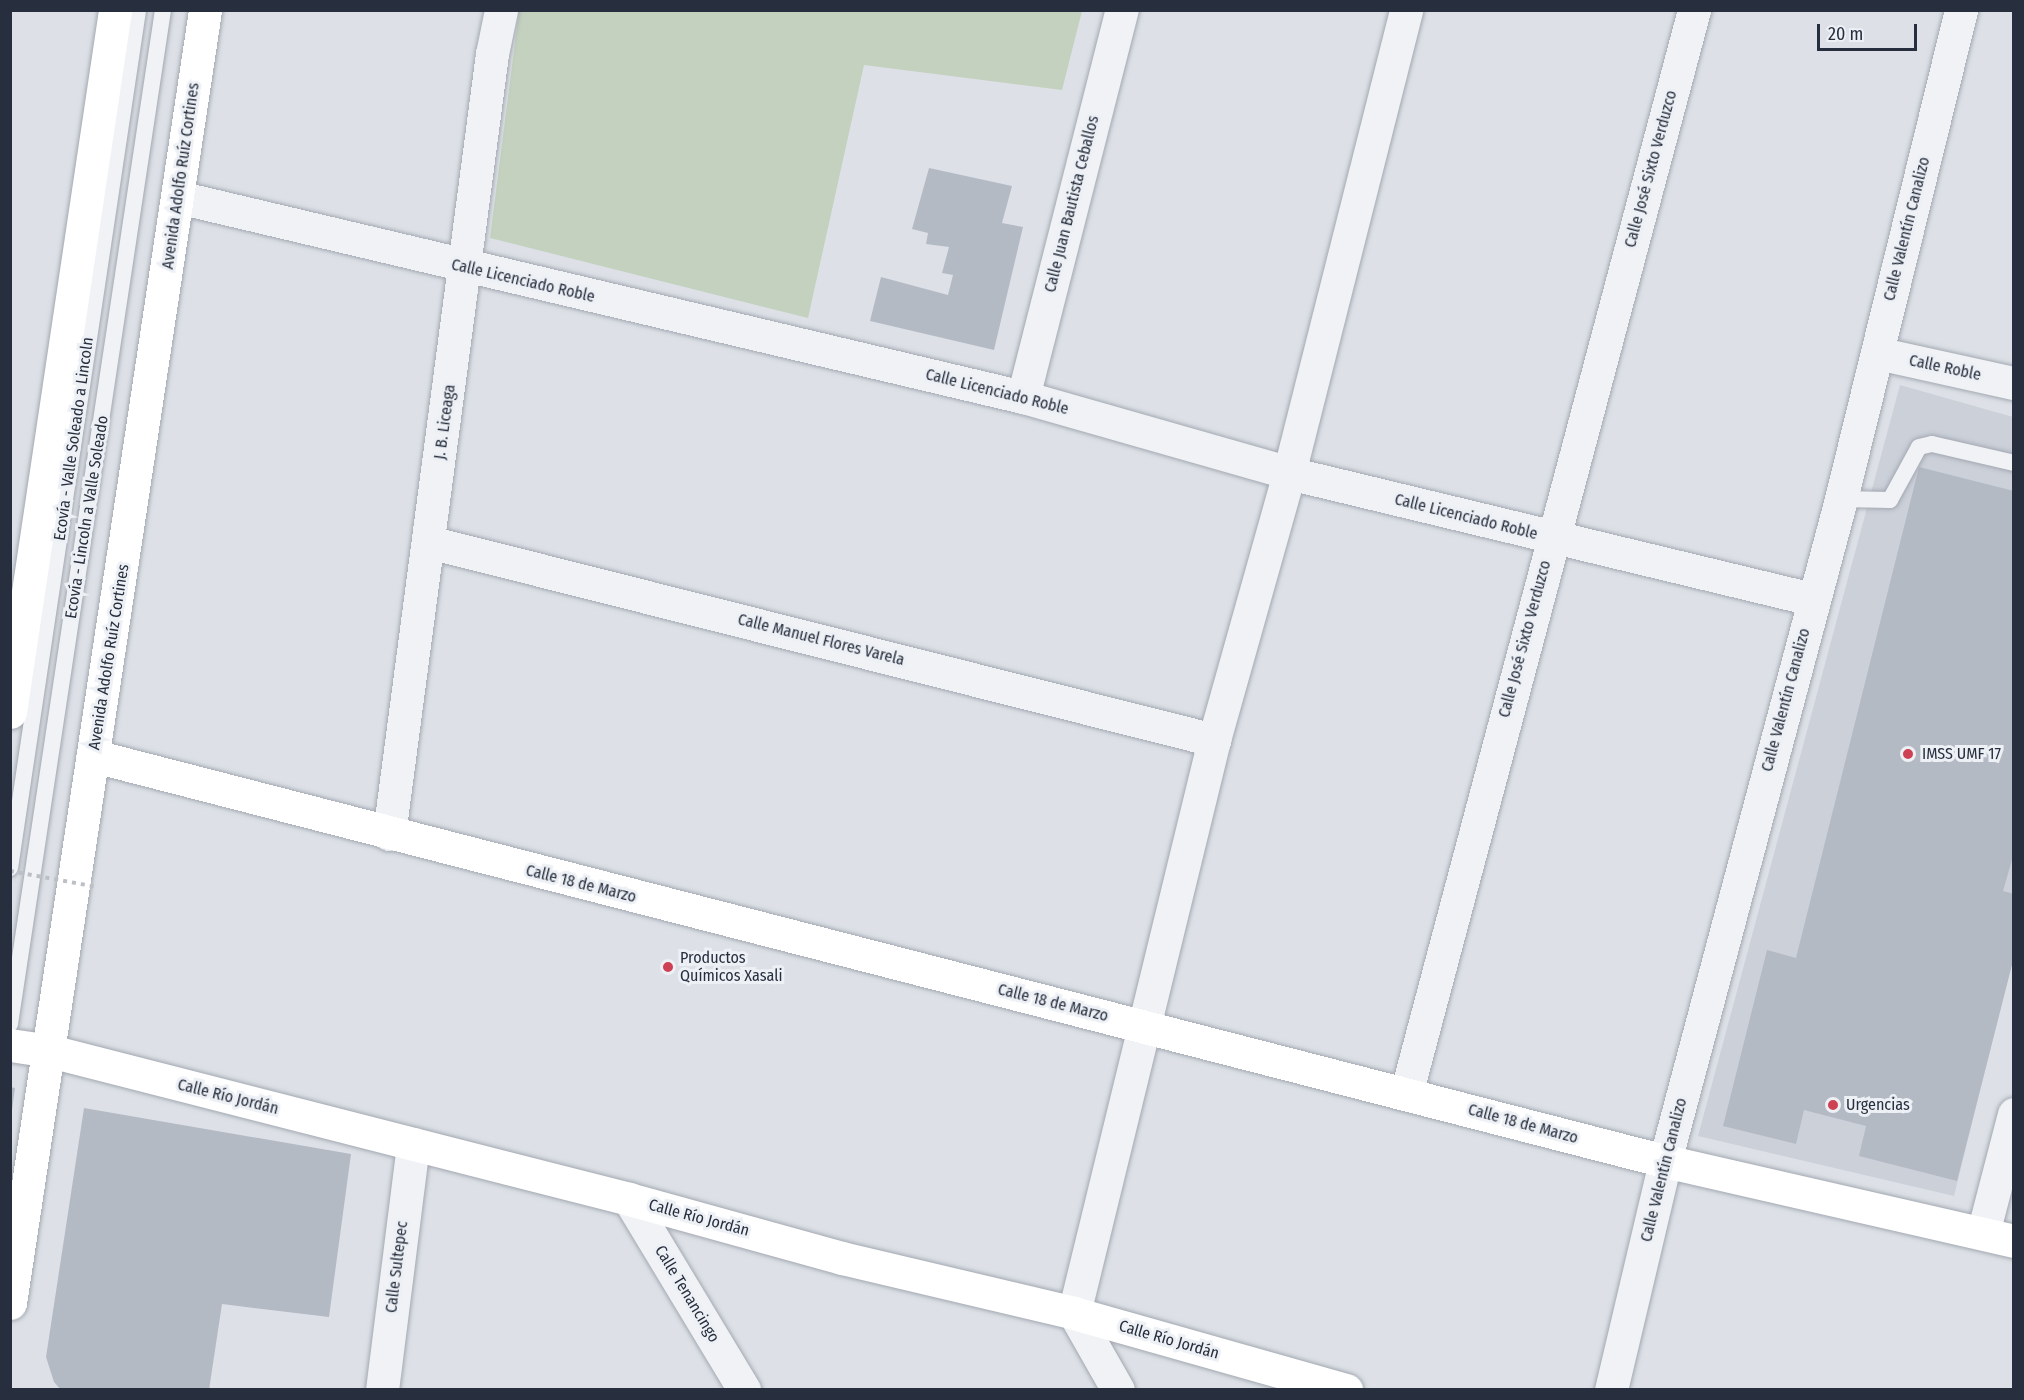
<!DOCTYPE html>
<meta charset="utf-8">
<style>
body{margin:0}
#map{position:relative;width:2024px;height:1400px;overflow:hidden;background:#dde1e7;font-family:"Fira Sans Condensed",sans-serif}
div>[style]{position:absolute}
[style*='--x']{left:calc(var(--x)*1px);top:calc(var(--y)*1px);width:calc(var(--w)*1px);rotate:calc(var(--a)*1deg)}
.built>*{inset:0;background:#cbd0d9}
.green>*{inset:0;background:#c3d1be}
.building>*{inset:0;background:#b4bac4}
.roads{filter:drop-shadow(0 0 2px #a3a8b1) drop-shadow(0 0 2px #a3a8b1)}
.lane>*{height:16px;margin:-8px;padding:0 8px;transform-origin:8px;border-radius:8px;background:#f0f2f5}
.street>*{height:33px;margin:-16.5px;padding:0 16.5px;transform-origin:16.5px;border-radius:16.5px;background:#f0f2f5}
.secondary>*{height:33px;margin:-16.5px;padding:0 16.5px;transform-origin:16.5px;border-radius:16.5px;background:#fff}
.primary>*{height:33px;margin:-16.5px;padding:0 16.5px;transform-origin:16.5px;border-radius:16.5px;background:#fff}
.path-bridge>*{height:4px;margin-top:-2px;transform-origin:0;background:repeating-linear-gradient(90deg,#bcbfc5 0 4.5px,transparent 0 9px)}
.dots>*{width:16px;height:16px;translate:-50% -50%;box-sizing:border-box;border:3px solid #edf0f5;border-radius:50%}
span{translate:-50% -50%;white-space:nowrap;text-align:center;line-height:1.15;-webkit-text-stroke:6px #edf0f5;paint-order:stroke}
.street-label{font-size:16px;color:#272f3e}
.poi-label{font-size:16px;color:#272f3e}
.left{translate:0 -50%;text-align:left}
.frame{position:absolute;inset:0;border:12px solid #272f3e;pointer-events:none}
.scale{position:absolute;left:1817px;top:24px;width:100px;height:27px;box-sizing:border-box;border:3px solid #272f3e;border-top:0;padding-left:8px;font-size:18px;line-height:21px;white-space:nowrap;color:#272f3e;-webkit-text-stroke:4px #edf0f5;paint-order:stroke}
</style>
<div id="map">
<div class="built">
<i style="clip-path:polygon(1900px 385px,2013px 417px,2013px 957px,1954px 1196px,1698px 1136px)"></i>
</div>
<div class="green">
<i style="clip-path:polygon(519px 11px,519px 10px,1082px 11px,1062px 90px,864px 65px,808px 318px,490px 238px)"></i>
</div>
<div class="building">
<i style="clip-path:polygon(929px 168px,1012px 186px,1002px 223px,1023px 227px,994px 350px,870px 321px,881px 277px,948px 295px,953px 275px,942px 273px,949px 247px,926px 244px,928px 233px,912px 229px)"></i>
<i style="clip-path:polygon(1919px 467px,2014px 491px,2014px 853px,2003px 891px,2014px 894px,2014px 957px,1957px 1181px,1859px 1156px,1866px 1126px,1804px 1110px,1796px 1144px,1723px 1126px,1767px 950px,1796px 958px)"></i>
<i style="clip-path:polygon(10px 1087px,15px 1088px,12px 1110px,10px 1110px)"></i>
<i style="clip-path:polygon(84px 1108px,351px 1154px,329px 1317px,222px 1304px,209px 1390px,61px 1390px,54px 1382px,46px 1357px)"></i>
</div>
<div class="roads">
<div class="lane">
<i style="--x:1841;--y:499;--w:49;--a:1.2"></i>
<i style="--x:1890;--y:500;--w:60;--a:-61.3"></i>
<i style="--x:1919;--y:447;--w:13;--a:-13"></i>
<i style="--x:1932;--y:444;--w:84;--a:13"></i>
<i style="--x:10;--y:868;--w:867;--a:-81.51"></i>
<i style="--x:10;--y:1024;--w:1025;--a:-81.42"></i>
</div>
<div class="street">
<i style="--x:178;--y:197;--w:868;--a:13.32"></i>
<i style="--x:1023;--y:397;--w:277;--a:15.9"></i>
<i style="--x:1289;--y:473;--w:538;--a:13.55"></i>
<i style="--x:1877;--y:353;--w:140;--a:12.4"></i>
<i style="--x:1023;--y:397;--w:399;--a:-75.7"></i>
<i style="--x:429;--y:542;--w:810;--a:14.16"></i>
<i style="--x:389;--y:834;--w:787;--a:-82.48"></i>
<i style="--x:492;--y:54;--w:45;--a:-78.4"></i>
<i style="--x:1406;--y:1094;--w:1122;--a:-75.12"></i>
<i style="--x:629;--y:1199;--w:223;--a:58.9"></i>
<i style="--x:1983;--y:1233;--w:123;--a:-75.4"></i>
<i style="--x:382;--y:1390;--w:248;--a:-82.8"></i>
<i style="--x:1118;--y:1390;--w:89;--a:-119.7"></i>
<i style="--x:1074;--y:1313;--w:590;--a:-76.27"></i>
<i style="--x:1214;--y:740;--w:277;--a:-74.3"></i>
<i style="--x:1289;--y:473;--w:478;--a:-75.8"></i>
<i style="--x:1611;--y:1390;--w:235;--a:-76.7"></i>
<i style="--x:1665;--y:1161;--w:685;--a:-75.11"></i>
<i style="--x:1841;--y:499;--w:504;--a:-76.21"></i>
</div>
<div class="secondary">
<i style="--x:94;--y:756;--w:1622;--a:14.46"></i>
<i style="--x:1665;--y:1161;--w:358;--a:12.9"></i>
<i style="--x:10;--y:1045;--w:40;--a:8.5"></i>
<i style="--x:50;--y:1051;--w:598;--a:14.34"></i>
<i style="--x:629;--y:1199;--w:221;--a:15.5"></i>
<i style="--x:842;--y:1258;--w:238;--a:13.3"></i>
<i style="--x:1074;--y:1313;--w:283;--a:15.8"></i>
</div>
<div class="primary">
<i style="--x:10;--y:712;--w:710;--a:-81.49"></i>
<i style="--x:10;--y:1303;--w:1308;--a:-81.42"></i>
</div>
</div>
<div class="path-bridge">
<i style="--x:10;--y:871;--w:88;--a:10.4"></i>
</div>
<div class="dots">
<i style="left:1908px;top:754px;background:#ce4154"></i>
<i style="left:668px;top:967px;background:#ce4154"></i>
<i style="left:1833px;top:1105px;background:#ce4154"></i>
</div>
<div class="street-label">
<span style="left:1651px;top:169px;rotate:-75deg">Calle José Sixto Verduzco</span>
<span style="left:181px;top:176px;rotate:-82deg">Avenida Adolfo Ruíz Cortines</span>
<span style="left:1072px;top:204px;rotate:-76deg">Calle Juan Bautista Ceballos</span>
<span style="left:1907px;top:229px;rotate:-76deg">Calle Valentín Canalizo</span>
<span style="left:523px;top:281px;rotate:13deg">Calle Licenciado Roble</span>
<span style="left:1945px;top:368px;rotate:12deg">Calle Roble</span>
<span style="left:997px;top:392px;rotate:14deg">Calle Licenciado Roble</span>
<span style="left:445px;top:422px;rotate:-82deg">J. B. Liceaga</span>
<span style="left:74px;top:439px;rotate:-82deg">Ecovía - Valle Soleado a Lincoln</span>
<span style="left:87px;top:517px;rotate:-81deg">Ecovía - Lincoln a Valle Soleado</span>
<span style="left:1466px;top:517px;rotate:14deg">Calle Licenciado Roble</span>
<span style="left:1525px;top:639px;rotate:-75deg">Calle José Sixto Verduzco</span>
<span style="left:821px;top:640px;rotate:14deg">Calle Manuel Flores Varela</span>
<span style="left:109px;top:657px;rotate:-81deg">Avenida Adolfo Ruíz Cortines</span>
<span style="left:1786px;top:700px;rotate:-75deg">Calle Valentín Canalizo</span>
<span style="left:581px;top:884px;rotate:14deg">Calle 18 de Marzo</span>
<span style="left:1053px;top:1003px;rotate:14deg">Calle 18 de Marzo</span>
<span style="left:228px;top:1097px;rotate:14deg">Calle Río Jordán</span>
<span style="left:1523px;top:1124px;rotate:15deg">Calle 18 de Marzo</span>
<span style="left:1664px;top:1170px;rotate:-76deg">Calle Valentín Canalizo</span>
<span style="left:699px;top:1218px;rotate:15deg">Calle Río Jordán</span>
<span style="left:397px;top:1267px;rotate:-83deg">Calle Sultepec</span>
<span style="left:687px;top:1294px;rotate:59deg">Calle Tenancingo</span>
<span style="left:1169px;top:1340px;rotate:16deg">Calle Río Jordán</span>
</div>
<div class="poi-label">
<span class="left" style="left:1922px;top:754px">IMSS UMF 17</span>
<span class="left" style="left:680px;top:967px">Productos<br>Químicos Xasali</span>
<span class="left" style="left:1846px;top:1105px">Urgencias</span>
</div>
<div class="frame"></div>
<div class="scale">20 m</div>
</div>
